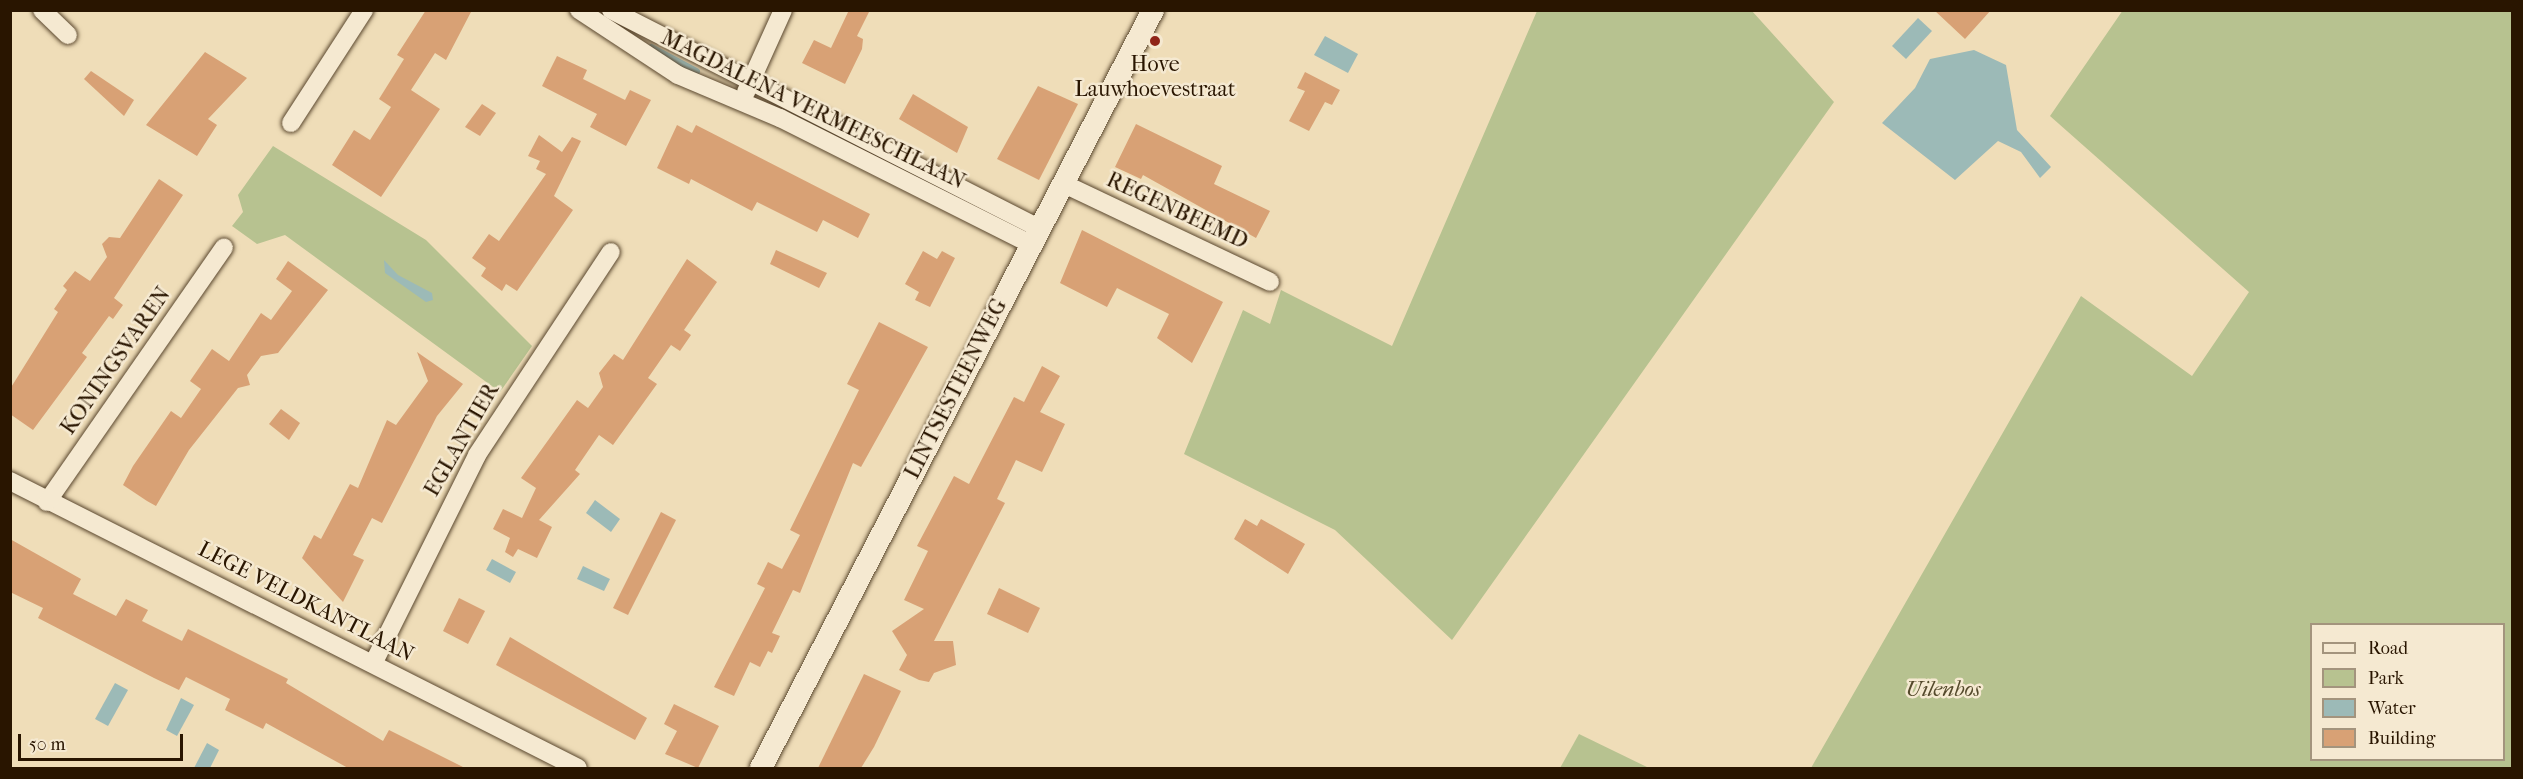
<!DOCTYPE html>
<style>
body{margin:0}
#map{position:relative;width:2523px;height:779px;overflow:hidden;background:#efddb8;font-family:"IM FELL French Canon",serif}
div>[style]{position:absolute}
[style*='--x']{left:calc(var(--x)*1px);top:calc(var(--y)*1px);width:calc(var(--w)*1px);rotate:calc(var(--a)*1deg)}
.green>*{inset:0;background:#b7c290}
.water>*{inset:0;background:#9cbab7}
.stream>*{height:7px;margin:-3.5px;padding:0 3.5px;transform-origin:3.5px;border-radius:3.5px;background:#9cbab7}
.building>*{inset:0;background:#d8a175}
.roads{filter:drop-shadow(0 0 2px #5a472e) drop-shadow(0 0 2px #5a472e)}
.minor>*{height:18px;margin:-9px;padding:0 9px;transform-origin:9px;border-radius:9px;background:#f5e9d1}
.tertiary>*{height:22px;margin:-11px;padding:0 11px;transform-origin:11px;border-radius:11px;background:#f5e9d1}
.dots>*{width:16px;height:16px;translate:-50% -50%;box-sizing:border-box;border:3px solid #f5e9d1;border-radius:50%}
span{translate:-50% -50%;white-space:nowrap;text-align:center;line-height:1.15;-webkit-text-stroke:5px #f5e9d1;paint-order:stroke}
.poi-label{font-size:22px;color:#291500}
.street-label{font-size:22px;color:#291500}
.park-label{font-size:22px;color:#54492b;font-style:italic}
.frame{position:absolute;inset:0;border:12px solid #291500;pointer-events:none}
.legend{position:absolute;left:2310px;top:623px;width:195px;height:138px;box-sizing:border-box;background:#f5e9d1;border:2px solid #a3947d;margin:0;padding:8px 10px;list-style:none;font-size:18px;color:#291500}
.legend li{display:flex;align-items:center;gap:12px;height:30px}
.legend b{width:30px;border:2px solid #a3947d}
.scale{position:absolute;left:18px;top:734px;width:165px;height:27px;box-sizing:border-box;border:3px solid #291500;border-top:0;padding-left:8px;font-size:18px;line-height:21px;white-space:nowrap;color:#291500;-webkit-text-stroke:4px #f5e9d1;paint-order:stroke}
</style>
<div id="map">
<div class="green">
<i style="clip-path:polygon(evenodd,2123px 10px,2512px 11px,2512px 768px,1811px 768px,2081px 296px,2192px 376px,2249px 292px,2050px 116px,2123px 10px,2312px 624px,2504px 624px,2504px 760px,2312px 760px,2312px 624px)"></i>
<i style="clip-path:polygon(1537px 11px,1752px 11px,1834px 102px,1452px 640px,1335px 530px,1184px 454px,1243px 310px,1270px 324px,1281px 290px,1392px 346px)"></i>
<i style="clip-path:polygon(273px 146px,426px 240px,532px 346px,500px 392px,285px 235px,257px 244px,232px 226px,243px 212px,238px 195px)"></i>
<i style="clip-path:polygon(1579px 734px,1649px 768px,1560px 768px)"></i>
</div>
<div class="water">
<i style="clip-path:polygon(1918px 18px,1932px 31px,1906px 59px,1892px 46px)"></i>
<i style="clip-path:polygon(1325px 36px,1358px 54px,1348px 73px,1314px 55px)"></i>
<i style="clip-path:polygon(1974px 50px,2006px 65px,2017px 130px,2051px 167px,2040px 178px,2021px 152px,1998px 141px,1955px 180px,1882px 123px,1915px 88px,1930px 59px)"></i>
<i style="clip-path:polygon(384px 260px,398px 275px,432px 293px,433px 300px,426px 302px,385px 273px)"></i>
<i style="clip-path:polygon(595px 500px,620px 519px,611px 532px,586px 513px)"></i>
<i style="clip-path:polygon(492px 559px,516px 572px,510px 583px,486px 570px)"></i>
<i style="clip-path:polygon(583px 566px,610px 579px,604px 591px,577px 579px)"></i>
<i style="clip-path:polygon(115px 683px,128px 690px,108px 726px,95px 719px)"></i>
<i style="clip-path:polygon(181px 698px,194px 705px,177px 736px,166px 730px)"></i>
<i style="clip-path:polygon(207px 743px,219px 750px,210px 768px,194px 768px)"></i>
</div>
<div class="stream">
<i style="--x:651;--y:47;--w:51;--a:28.1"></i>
<i style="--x:914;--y:175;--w:76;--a:26.6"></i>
</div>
<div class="building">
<i style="clip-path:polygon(426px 10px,472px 10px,446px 60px,435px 53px,411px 90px,440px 109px,381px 197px,332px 165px,354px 130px,370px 140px,391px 107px,379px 99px,404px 59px,397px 55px)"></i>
<i style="clip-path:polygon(849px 10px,870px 10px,857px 36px,863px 39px,862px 49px,845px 84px,802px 63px,814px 40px,831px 48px)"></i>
<i style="clip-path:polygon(1934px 10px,1991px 10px,1965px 39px)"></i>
<i style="clip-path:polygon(205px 52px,247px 78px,208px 119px,217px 125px,197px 156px,146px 125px)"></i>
<i style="clip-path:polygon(557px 56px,587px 70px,583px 79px,625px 100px,630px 90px,651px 100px,626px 146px,590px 127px,597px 114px,542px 86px)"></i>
<i style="clip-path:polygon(91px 71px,134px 100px,124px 116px,84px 79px)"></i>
<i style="clip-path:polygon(1305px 72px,1340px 90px,1332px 105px,1325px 102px,1309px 131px,1289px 121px,1305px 91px,1297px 88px)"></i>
<i style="clip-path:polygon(1038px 86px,1078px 104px,1039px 180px,997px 159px)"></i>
<i style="clip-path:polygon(913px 94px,968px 127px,957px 153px,899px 119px)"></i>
<i style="clip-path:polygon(482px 104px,496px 113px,480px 136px,465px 127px)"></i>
<i style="clip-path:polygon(1136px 124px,1222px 166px,1214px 184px,1270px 211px,1256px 238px,1143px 175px,1141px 179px,1115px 167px)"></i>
<i style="clip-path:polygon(677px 125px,692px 133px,696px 125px,870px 214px,858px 238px,823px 220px,817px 232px,757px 202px,752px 211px,691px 179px,689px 184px,657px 168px)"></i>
<i style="clip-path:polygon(539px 135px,562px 152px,572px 137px,581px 141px,554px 196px,573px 210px,517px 291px,506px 284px,502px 291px,481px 276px,486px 268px,472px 258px,489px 234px,499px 241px,546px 174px,536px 169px,540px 161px,528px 156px)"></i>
<i style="clip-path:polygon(159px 179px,183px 195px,114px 298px,123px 305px,113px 319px,109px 316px,82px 353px,87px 357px,33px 430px,10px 414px,10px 389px,58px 312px,54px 309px,67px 290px,63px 286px,75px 271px,90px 281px,107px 257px,102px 244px,109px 237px,120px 238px)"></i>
<i style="clip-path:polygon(1082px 230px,1223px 302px,1192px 363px,1157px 338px,1169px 314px,1117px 288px,1107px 307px,1060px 283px)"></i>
<i style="clip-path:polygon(776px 250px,827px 273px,819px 288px,770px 264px)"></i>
<i style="clip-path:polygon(923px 251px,937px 259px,942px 251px,955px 258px,930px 307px,915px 300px,919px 292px,905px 284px)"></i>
<i style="clip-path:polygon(687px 259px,717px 282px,684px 330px,691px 335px,680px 351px,671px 345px,648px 378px,657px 384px,613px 445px,599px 435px,575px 470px,580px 474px,539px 520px,552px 527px,537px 558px,518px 549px,513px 557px,505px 552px,510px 538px,493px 529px,503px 509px,522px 518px,536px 488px,521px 478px,577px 400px,588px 408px,603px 387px,599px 373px,614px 354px,623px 360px)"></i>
<i style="clip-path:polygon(288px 261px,328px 290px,278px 353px,261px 356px,247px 375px,250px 385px,238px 388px,189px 450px,156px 506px,147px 501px,123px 485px,133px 466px,171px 411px,181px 418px,201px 389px,190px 381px,212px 349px,229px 361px,261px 313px,271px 320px,292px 291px,276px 279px)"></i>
<i style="clip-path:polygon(879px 322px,928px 347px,861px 467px,853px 463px,800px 593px,793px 590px,772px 633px,780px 636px,772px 653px,768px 651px,760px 667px,750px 662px,734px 696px,714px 687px,765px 588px,757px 584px,768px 562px,782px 569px,800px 535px,790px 530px,859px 390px,847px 384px)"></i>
<i style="clip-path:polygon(417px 352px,463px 384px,437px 416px,382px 523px,372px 518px,353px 555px,364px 560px,343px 602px,302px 558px,314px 535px,321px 539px,350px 484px,358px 488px,387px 420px,396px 425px,428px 381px)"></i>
<i style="clip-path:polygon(1042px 366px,1060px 376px,1040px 412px,1065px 424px,1042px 472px,1016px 460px,997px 499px,1005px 503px,934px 641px,953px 641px,956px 665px,934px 673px,929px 682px,919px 680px,899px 670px,907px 655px,892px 631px,924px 609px,904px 600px,928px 551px,917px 546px,954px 476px,969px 484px,1014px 397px,1024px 402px)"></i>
<i style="clip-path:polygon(281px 409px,300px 423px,289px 440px,269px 424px)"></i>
<i style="clip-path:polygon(661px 512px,676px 520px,628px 615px,613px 608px)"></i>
<i style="clip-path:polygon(1245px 519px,1257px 526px,1261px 519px,1305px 544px,1288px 574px,1234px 539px)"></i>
<i style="clip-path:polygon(10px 539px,81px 579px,73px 594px,116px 616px,126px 599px,148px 610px,142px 621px,182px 641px,188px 629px,288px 679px,286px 683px,383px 741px,389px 730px,465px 768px,348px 768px,266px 723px,263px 729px,225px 710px,230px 699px,186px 677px,179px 690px,154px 678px,38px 618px,43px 608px,10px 592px)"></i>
<i style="clip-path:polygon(999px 588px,1040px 608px,1028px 633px,987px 614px)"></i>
<i style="clip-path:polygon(459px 598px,485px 611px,468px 644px,443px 631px)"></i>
<i style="clip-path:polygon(510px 637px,647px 718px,635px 740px,496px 665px)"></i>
<i style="clip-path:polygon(864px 674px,901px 691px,874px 747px,861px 768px,818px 768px)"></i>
<i style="clip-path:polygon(674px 704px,719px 726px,698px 768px,665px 754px,677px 731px,664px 724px)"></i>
</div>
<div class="roads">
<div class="minor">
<i style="--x:42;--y:10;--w:36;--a:44"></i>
<i style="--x:579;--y:10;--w:118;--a:33.3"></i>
<i style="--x:678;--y:75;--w:111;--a:22.9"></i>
<i style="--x:780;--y:118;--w:281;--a:26.7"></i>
<i style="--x:611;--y:10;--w:480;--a:27"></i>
<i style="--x:746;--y:92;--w:90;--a:-65.7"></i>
<i style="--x:291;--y:123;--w:135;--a:-57.1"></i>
<i style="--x:1064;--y:184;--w:228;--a:25.4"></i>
<i style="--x:10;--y:481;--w:636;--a:26.81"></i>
<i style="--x:47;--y:502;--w:310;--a:-55.2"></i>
<i style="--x:374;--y:662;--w:231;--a:-63.5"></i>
<i style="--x:477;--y:455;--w:243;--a:-56.6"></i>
</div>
<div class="tertiary">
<i style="--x:761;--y:768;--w:853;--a:-62.65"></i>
</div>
</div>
<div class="dots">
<i style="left:1155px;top:41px;background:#8f2418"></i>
</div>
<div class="poi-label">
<span style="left:1155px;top:77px">Hove<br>Lauwhoevestraat</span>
</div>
<div class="street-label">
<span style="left:813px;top:110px;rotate:26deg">MAGDALENA VERMEESCHLAAN</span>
<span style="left:1177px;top:211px;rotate:25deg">REGENBEEMD</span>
<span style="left:116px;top:361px;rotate:-55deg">KONINGSVAREN</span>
<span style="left:956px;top:389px;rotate:-63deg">LINTSESTEENWEG</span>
<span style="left:462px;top:440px;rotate:-60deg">EGLANTIER</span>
<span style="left:306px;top:602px;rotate:27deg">LEGE VELDKANTLAAN</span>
</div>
<div class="park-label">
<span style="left:1943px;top:690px">Uilenbos</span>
</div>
<div class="frame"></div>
<ul class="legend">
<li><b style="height:8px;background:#f5e9d1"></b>Road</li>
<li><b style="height:16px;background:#b7c290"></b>Park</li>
<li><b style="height:16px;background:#9cbab7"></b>Water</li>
<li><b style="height:16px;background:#d8a175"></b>Building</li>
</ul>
<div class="scale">50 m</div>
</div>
